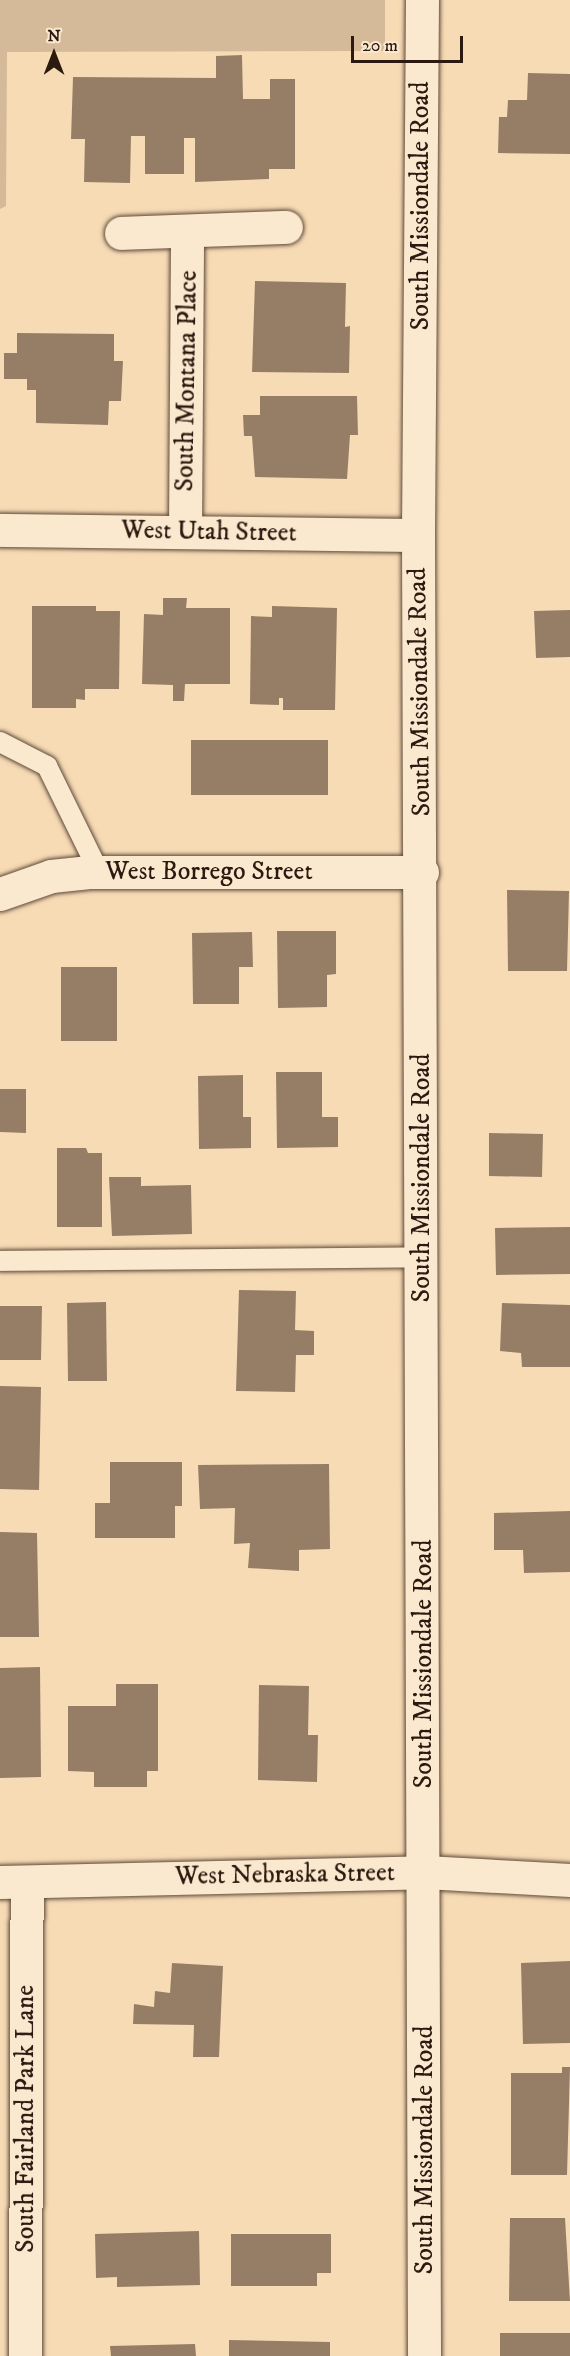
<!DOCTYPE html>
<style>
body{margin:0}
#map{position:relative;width:570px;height:2356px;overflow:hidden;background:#f7dbb5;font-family:"IM FELL DW Pica",serif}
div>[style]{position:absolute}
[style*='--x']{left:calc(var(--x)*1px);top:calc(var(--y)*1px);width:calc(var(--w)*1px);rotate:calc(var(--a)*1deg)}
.green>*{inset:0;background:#d4ba99}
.building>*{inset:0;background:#967e66}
.roads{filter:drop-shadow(0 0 2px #5f4a39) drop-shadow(0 0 2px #5f4a39)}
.lane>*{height:20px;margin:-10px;padding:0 10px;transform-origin:10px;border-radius:10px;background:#fae8cf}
.street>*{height:33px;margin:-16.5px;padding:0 16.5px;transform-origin:16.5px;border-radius:16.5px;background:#fae8cf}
.secondary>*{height:33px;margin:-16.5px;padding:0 16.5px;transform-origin:16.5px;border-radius:16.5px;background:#fae8cf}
span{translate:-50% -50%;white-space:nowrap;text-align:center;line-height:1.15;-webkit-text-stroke:4.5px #fae8cf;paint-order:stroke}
.street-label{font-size:26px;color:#2c1910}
.north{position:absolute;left:24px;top:24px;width:60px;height:60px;-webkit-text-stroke:4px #fae8cf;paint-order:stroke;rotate:0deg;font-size:16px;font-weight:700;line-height:24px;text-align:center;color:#2c1910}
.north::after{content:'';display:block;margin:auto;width:21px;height:27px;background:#2c1910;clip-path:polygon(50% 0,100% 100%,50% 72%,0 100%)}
.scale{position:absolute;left:351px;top:36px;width:112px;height:27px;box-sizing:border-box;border:3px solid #2c1910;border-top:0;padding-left:8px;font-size:18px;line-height:21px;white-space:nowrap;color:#2c1910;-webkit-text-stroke:4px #fae8cf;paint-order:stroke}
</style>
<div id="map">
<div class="green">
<i style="clip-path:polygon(0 0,385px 0,385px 51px,7px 52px,6px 206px,0 209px)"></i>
</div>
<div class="building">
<i style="clip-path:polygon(242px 55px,243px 99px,270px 99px,270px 79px,295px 79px,295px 169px,269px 169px,269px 179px,195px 182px,195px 138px,184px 138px,184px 174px,145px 174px,145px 136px,131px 136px,130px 183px,84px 182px,85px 139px,71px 139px,73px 77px,216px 78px,216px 56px)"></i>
<i style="clip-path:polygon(528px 73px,570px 74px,570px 154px,498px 153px,499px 117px,507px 117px,508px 100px,527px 100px)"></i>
<i style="clip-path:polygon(255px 281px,346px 283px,345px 327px,350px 326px,349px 373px,252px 372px)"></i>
<i style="clip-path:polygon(17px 333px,114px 334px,114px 361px,123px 361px,121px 401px,109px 401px,108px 425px,36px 423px,36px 390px,27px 390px,27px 379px,4px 379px,4px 353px,17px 353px)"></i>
<i style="clip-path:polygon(260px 396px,357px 396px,358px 435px,350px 435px,347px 479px,255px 477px,252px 436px,244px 436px,243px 415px,260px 415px)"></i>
<i style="clip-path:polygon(163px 598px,187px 598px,186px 608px,230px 608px,230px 684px,185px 684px,184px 701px,173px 701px,173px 685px,142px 684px,144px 614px,163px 615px)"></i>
<i style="clip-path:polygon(32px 606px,96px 606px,96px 611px,120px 611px,119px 689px,85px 689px,85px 700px,76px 699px,76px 708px,32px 708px)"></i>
<i style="clip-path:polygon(272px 606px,337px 608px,335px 710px,283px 710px,283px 698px,279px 698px,279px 705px,250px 704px,251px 616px,272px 617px)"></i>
<i style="clip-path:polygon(570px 610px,570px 657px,536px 658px,534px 611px)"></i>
<i style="clip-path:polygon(191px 740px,328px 740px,328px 795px,191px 795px)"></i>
<i style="clip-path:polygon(507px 890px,569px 891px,567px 971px,508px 971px)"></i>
<i style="clip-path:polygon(277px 931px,336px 931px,336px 974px,327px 975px,327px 1007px,278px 1008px)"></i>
<i style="clip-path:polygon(252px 932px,253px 967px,239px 967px,239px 1004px,193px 1004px,192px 933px)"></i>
<i style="clip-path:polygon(61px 967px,117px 967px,117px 1041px,61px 1041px)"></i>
<i style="clip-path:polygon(276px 1072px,322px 1072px,322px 1117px,338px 1117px,338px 1147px,277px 1148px)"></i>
<i style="clip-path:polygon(243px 1075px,243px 1117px,251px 1117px,251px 1148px,199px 1149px,198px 1076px)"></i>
<i style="clip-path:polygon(0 1089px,26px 1089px,26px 1133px,0 1132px)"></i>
<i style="clip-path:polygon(489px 1133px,543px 1134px,542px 1177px,489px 1176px)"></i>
<i style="clip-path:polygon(57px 1148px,86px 1148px,88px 1153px,102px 1153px,102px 1227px,57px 1227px)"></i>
<i style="clip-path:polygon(109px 1177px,141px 1177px,141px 1186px,191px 1185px,192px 1234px,112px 1236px)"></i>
<i style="clip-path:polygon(570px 1227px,570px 1274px,496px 1275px,495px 1228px)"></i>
<i style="clip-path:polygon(239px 1290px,296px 1291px,295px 1330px,314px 1331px,314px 1355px,296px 1355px,295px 1392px,236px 1391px)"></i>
<i style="clip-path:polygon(106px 1302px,107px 1381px,68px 1381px,67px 1303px)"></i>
<i style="clip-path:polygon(502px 1303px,570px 1305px,570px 1367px,522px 1367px,521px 1353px,500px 1351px)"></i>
<i style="clip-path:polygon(0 1306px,42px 1306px,41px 1360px,0 1360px)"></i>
<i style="clip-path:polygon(0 1386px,41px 1387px,39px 1490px,0 1489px)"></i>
<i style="clip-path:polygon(110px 1462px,182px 1462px,182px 1506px,175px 1506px,175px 1538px,95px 1538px,95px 1503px,110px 1503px)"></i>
<i style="clip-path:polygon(329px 1464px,330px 1549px,299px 1550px,299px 1571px,248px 1568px,250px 1543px,234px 1544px,235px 1508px,200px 1509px,198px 1465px)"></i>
<i style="clip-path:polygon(570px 1511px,570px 1572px,524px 1573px,523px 1550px,494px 1550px,494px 1513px)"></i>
<i style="clip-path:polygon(0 1532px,37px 1533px,39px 1637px,0 1637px)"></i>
<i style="clip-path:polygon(40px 1667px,41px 1777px,0 1778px,0 1668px)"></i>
<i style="clip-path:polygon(116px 1684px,158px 1684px,158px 1771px,147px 1771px,147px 1787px,94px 1787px,94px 1772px,68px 1771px,68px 1706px,116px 1706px)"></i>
<i style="clip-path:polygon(259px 1685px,309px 1686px,308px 1735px,318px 1735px,317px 1782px,258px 1780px)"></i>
<i style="clip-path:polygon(570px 1961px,570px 2043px,523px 2044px,521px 1963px)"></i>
<i style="clip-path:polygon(172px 1963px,223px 1966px,219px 2057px,193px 2057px,194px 2025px,133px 2024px,134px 2004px,154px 2007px,155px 1991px,170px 1993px)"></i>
<i style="clip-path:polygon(562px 2067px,570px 2067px,567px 2175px,511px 2175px,511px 2073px,562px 2073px)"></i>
<i style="clip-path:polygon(510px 2218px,565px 2218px,570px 2301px,509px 2301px)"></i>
<i style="clip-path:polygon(199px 2231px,200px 2285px,117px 2287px,117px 2277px,96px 2278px,95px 2234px)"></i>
<i style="clip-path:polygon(231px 2234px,331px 2234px,331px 2273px,317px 2273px,317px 2286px,231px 2286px)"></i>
<i style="clip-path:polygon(500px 2333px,570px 2333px,570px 2356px,500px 2356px)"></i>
<i style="clip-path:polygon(229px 2340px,330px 2342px,330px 2356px,229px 2356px)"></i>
<i style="clip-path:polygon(195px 2344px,196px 2356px,111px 2356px,110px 2346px)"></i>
</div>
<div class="roads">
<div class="lane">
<i style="--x:0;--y:742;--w:53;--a:27.1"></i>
<i style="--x:47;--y:766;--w:118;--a:63.9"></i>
<i style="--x:0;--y:1261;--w:423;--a:-0.5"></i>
</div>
<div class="street">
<i style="--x:422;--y:0;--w:535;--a:90.43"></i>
<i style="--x:418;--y:535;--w:1821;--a:89.81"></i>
<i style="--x:121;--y:233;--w:165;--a:-2.1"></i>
<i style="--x:0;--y:530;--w:418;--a:0.7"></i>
<i style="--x:185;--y:531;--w:300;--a:-89.6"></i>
<i style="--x:0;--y:894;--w:54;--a:-19.4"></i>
<i style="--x:51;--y:876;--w:36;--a:-6"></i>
<i style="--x:87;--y:872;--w:335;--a:0"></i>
<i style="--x:25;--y:2356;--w:474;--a:-89.8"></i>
</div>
<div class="secondary">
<i style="--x:0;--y:1882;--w:425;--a:-1.3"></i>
<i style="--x:425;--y:1872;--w:145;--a:3.2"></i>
</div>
</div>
<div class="street-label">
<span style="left:421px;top:206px;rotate:-90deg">South Missiondale Road</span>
<span style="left:187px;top:381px;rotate:-89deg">South Montana Place</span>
<span style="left:209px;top:532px;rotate:1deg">West Utah Street</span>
<span style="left:420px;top:692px;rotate:-91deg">South Missiondale Road</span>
<span style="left:209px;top:872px">West Borrego Street</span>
<span style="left:422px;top:1178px;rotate:-90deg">South Missiondale Road</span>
<span style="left:424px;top:1664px;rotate:-90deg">South Missiondale Road</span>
<span style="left:285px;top:1875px;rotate:-1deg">West Nebraska Street</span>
<span style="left:26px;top:2119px;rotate:-90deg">South Fairland Park Lane</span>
<span style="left:425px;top:2150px;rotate:-90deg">South Missiondale Road</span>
</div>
<div class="north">N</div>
<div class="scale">20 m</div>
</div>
